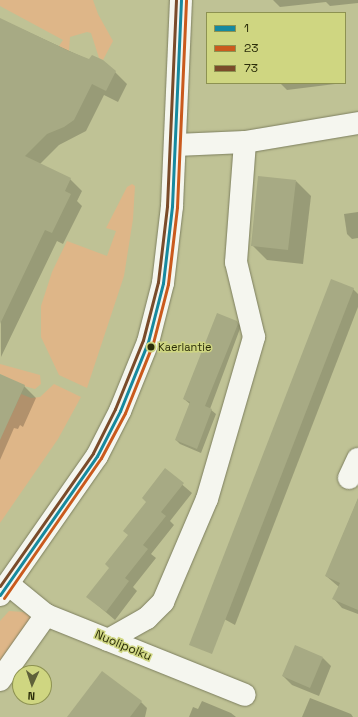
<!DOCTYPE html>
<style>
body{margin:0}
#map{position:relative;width:358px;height:717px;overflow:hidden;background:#bfc295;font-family:"Space Grotesk",sans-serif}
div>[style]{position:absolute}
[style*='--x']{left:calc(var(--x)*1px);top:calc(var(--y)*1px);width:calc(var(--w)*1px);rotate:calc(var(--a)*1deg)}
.green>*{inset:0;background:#deb688}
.shadow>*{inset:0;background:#0003}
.building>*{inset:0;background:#a7aa84}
.roads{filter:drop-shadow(0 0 1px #7d7f5f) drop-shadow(0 0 1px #7d7f5f)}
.minor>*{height:22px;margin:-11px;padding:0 11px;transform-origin:11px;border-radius:11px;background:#f5f6ef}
.bus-1>*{height:3px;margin:-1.5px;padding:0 1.5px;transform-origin:1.5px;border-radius:1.5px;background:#16899f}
.bus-2>*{height:3px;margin:-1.5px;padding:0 1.5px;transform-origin:1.5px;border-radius:1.5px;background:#ca5a1d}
.bus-3>*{height:3px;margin:-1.5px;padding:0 1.5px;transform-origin:1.5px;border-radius:1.5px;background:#7a4b2a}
.dots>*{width:11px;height:11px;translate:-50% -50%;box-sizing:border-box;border:2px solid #cfd681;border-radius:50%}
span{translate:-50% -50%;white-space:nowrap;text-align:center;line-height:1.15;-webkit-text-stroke:3px #cfd681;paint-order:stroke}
.bus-label{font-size:11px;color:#2b2d09}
.left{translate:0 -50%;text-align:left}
.street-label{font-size:12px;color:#2b2d09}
.legend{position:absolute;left:206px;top:12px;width:140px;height:72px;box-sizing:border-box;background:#cfd681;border:1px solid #8d9251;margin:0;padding:5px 7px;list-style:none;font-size:12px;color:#2b2d09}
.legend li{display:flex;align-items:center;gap:8px;height:20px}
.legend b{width:20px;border:1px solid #8d9251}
.north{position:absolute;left:12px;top:665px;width:40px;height:40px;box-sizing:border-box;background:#cfd681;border:1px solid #8d9251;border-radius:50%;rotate:183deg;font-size:11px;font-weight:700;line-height:16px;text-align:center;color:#2b2d09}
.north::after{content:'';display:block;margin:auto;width:14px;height:18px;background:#5f613a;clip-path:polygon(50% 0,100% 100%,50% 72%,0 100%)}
</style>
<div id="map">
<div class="green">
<i style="clip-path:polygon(0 0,93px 0,98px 14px,113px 41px,103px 60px,99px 58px,91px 33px,87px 32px,70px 37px,69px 51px,59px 46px,63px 40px,0 6px)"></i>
<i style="clip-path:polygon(132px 184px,135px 186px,133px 219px,124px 276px,87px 388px,59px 375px,41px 337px,41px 306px,52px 272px,67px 241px,107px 256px,116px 231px,106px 228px,127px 187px)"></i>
<i style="clip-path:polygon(0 364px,40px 375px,41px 384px,35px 389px,24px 386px,0 374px)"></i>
<i style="clip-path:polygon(54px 384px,81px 397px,58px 439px,0 523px,0 423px,11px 416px,21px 394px,31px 398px,40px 397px)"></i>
<i style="clip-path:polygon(9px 611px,24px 612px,33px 617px,0 669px,0 621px)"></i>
</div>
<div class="shadow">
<i style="clip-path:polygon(273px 0,358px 0,358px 3px,330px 6px,326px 2px,280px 7px)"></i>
<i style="clip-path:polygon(0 19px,115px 72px,127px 84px,118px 102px,104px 95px,86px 131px,59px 145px,40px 164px,70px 179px,82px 191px,77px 201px,82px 206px,63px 244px,57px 241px,1px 357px)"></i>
<i style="clip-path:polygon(280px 83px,343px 83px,287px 90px)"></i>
<i style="clip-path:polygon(296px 181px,311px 196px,303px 264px,267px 260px,252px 245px)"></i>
<i style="clip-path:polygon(358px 212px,358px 238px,352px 239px,347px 234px,344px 214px)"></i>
<i style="clip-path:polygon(353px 289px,358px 294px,358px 307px,235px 625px,215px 614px)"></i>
<i style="clip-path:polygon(237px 322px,241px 326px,210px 409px,216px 414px,201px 453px,180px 444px,176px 440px,190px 404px,184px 399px)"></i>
<i style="clip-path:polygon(0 375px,24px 386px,36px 398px,23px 427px,20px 425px,18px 429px,14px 428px,0 460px)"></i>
<i style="clip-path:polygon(165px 470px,192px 493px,170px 521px,174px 525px,151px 554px,156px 558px,133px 587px,137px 591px,115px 620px,88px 597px,110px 568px)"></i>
<i style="clip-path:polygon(358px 499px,358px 614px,342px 608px,334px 599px,339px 587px,326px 576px)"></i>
<i style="clip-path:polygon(323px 658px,331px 666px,319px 696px,292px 685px,283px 676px)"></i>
<i style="clip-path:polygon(310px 698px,351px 714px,353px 717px,302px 717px)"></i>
<i style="clip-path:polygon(138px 699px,147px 708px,145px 717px,69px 717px)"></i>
<i style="clip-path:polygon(202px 701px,231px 713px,236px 717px,189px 717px,193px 707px,198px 709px)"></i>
</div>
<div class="building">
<i style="clip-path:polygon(0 18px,69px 51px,89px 59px,92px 55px,103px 60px,116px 71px,106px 91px,92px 84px,74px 120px,64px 127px,47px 134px,25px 156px,71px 178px,65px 191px,71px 194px,52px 233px,45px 230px,0 324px)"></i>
<i style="clip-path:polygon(258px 176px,296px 180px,288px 250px,251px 246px)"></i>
<i style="clip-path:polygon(331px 279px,354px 288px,212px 654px,189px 645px)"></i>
<i style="clip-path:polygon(217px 313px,237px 321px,238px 324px,205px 406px,212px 409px,197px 449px,175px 440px,190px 402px,183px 399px)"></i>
<i style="clip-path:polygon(0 374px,25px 385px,0 440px)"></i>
<i style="clip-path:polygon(165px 468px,184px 483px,161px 512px,166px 516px,143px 545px,148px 549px,125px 578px,129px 581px,106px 612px,86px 597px,109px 568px,105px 564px,128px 535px,123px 531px,146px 502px,142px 498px)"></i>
<i style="clip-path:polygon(358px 498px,358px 610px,332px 599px,340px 583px,325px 576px)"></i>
<i style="clip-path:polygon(295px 645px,323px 657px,310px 688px,282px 676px)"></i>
<i style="clip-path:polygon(102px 671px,142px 701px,130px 717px,67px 717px)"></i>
</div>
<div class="roads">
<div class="minor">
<i style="--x:176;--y:145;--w:69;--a:-2.5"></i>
<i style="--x:245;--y:142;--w:115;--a:-9.5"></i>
<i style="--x:349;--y:478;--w:21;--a:-65"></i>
<i style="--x:8;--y:584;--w:49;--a:39.2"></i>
<i style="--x:46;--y:615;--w:214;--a:21.9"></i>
<i style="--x:0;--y:595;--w:169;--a:-55.1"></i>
<i style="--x:97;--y:456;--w:51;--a:-62.9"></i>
<i style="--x:120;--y:411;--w:74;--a:-67.9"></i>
<i style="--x:148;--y:342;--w:61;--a:-75.7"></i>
<i style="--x:163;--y:283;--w:78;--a:-83.3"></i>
<i style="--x:172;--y:206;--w:206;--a:-87.5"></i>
<i style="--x:108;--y:640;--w:45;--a:-29.4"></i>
<i style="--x:147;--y:618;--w:23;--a:-45"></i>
<i style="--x:163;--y:602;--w:112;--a:-66.9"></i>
<i style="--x:207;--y:499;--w:169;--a:-73.8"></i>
<i style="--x:254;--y:337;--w:77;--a:-103.5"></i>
<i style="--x:236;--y:262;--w:120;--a:-85.7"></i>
<i style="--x:0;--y:680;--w:80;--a:-54.7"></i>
</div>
</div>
<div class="bus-1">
<i style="--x:0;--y:595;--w:169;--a:-55.1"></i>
<i style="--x:97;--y:456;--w:51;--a:-62.9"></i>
<i style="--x:120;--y:411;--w:74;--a:-67.9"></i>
<i style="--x:148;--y:342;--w:61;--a:-75.7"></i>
<i style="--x:163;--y:283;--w:78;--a:-83.3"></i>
<i style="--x:172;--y:206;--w:206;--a:-87.5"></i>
</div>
<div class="bus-2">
<i style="--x:4;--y:598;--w:170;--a:-55.3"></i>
<i style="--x:101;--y:458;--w:51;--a:-61.9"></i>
<i style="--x:125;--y:413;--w:75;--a:-68.2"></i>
<i style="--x:153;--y:343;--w:61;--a:-75.7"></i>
<i style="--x:168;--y:284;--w:78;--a:-83.3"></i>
<i style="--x:177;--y:207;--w:207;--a:-87.5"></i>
</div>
<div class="bus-3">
<i style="--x:0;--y:586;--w:162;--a:-55"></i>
<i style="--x:93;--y:453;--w:49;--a:-63.4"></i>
<i style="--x:115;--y:409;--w:74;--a:-67.9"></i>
<i style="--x:143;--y:340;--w:60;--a:-75.5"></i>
<i style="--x:158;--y:282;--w:77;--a:-83.2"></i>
<i style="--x:167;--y:206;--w:206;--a:-87.5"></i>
</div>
<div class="dots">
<i style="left:151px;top:347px;background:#2b2d09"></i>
</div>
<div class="bus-label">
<span class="left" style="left:158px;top:347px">Kaerlantie</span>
</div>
<div class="street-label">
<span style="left:123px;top:646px;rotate:23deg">Nuolipolku</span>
</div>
<ul class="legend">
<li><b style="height:5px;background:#16899f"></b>1</li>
<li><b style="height:5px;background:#ca5a1d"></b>23</li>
<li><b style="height:5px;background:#7a4b2a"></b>73</li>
</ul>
<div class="north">N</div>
</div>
